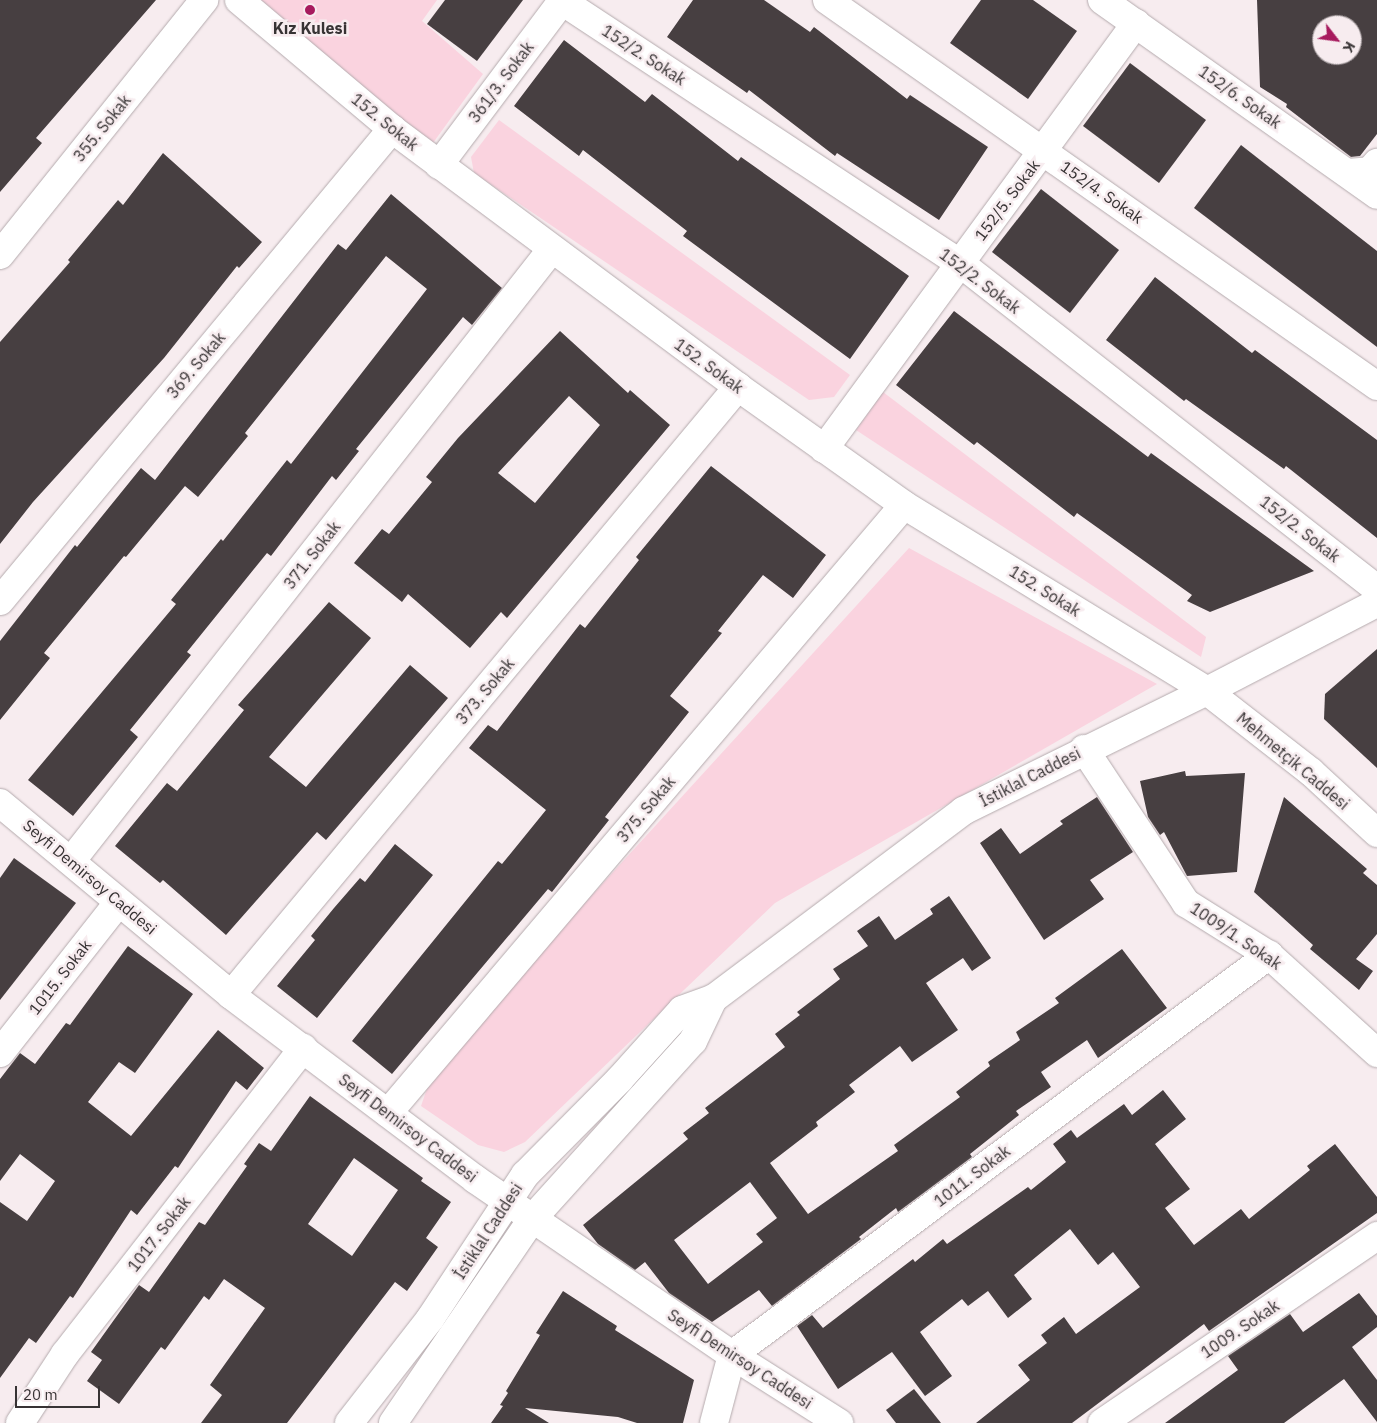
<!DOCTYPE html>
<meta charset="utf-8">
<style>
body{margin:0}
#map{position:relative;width:1377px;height:1423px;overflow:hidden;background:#f7ecef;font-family:"IBM Plex Sans",sans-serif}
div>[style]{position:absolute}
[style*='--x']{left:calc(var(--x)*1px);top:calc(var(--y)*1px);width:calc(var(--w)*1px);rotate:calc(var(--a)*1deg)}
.green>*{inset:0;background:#fad3df}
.building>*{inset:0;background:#473f41}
.roads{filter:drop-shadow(0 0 1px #b4aaad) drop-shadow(0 0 1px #b4aaad)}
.minor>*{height:28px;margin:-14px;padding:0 14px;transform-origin:14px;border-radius:14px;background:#fff}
.major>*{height:28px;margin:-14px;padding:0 14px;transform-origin:14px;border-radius:14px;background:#fff}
.dots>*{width:14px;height:14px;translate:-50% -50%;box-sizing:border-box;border:2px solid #f7ecef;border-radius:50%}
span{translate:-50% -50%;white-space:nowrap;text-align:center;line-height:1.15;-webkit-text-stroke:5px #f7ecef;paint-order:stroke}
.poi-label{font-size:16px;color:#373334;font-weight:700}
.street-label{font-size:16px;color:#373334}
.north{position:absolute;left:1312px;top:15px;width:50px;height:50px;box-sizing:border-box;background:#f7ecef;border:1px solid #aaa2a4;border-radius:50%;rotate:120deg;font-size:14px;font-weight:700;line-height:20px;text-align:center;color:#373334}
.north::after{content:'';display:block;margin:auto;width:18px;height:22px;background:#a71b5e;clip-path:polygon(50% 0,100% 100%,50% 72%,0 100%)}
.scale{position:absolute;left:15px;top:1386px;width:85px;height:22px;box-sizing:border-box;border:2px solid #373334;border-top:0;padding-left:6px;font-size:15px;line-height:18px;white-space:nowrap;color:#373334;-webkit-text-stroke:4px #f7ecef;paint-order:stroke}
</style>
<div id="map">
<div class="green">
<i style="clip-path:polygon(239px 0,437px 0,422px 21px,483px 74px,425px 154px)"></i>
<i style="clip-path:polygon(499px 120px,850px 375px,834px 397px,809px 400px,474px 173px,471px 157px)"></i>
<i style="clip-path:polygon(883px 392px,1206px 637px,1201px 657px,856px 430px)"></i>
<i style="clip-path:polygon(909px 548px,1157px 684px,775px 903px,525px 1142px,504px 1152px,478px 1145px,421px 1106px,431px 1077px,509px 986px)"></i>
</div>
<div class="building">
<i style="clip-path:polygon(0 0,156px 0,36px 138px,42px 143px,0 192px)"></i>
<i style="clip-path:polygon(445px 0,523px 0,477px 61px,427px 24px)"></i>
<i style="clip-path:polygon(693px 0,764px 0,810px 32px,814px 27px,907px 99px,910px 95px,988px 147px,939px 220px,837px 153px,835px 156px,749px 90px,747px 93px,667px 37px)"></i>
<i style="clip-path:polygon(981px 0,1033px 0,1077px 31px,1028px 99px,950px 43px)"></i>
<i style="clip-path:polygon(evenodd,1257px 0,1377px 0,1377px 134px,1360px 156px,1351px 157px,1286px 107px,1287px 104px,1260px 87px,1257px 0,1322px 25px,1352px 25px,1352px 55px,1322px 55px,1322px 25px)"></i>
<i style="clip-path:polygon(564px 40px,645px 102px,652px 94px,738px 161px,741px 157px,909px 276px,850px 359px,683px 236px,687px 231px,583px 150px,579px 156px,514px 106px)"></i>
<i style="clip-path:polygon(1130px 63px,1206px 120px,1159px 183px,1083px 126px)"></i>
<i style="clip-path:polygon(1241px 145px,1377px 251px,1377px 347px,1194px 208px)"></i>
<i style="clip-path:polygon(163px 153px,262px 242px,239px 268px,237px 266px,164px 358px,33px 502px,0 544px,0 342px,70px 262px,68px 260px,118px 200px,123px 205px)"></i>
<i style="clip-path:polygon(1041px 189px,1119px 250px,1070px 313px,992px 252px)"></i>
<i style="clip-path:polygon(391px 194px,502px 288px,472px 325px,463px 317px,356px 449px,359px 451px,336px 480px,332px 476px,271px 556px,267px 553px,187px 652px,191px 655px,130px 730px,138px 737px,73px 816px,28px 780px,176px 604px,171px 600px,221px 539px,223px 541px,287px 460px,291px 464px,427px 289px,386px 256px,245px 433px,248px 436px,198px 497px,185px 486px,126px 557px,124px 556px,44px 653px,50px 658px,0 720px,0 641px,75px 545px,77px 547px,141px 468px,155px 480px,338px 244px,346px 250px)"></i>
<i style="clip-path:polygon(1155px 277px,1252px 353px,1255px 350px,1377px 440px,1377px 538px,1286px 466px,1284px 469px,1186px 399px,1184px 401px,1106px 340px)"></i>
<i style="clip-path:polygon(954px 311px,1148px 457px,1151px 453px,1314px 571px,1210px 612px,1187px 601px,1192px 595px,1077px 513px,1074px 517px,977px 442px,974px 445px,896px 385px)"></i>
<i style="clip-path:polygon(evenodd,560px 331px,628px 393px,630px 390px,670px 425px,507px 618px,501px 612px,470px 648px,408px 594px,402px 602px,354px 563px,382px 529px,389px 534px,432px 482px,426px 477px,458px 438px,560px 331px,569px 396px,600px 425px,535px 503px,498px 473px,569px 396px)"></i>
<i style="clip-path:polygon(711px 466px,826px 555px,793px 598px,763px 575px,718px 631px,722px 633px,670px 696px,689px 712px,605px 817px,609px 820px,552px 892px,548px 889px,392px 1074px,352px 1041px,498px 861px,502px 864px,546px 810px,469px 748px,488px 725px,497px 731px,580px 624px,585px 628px,639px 560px,636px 557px)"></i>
<i style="clip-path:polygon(329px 602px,371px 638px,269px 757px,306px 787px,410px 665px,448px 698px,326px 840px,317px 832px,226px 935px,163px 880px,160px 883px,115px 846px,167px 783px,177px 791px,244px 710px,238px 705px)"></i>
<i style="clip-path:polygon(1377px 649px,1377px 768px,1324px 719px,1325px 694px)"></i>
<i style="clip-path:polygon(1185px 771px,1186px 776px,1245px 773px,1237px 872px,1187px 876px,1164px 832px,1160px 835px,1148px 817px,1140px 781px)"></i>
<i style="clip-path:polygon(1097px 797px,1133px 852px,1090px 880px,1104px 899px,1044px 940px,980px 843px,1001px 828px,1020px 854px,1063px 824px,1060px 821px)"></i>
<i style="clip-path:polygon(1284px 797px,1367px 869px,1363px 873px,1377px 885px,1377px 934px,1356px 959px,1373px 971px,1359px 990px,1310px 949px,1313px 945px,1254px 892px)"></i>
<i style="clip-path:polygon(395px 844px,433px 875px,317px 1018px,277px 986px,315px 940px,311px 936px,334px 908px,360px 878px,365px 882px)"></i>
<i style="clip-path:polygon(14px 858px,76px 903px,0 1000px,0 878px)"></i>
<i style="clip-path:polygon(evenodd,949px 896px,991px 958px,972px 971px,963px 958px,926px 983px,958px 1030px,912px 1062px,900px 1046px,849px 1085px,855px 1092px,816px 1122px,818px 1126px,770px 1163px,808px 1214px,898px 1151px,894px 1145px,960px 1097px,956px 1092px,990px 1066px,988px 1062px,1020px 1040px,1016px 1032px,1059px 1003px,1055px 998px,1122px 949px,1167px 1008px,1098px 1058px,1087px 1040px,1041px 1072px,1051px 1087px,1016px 1111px,1019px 1115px,970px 1154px,972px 1157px,898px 1212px,896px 1208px,859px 1237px,861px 1239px,772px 1306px,759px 1290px,712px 1322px,669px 1293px,645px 1262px,635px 1270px,598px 1244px,583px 1225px,688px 1139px,683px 1133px,709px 1113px,705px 1108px,785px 1047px,775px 1034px,800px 1015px,797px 1012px,840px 979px,833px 969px,868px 946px,857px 931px,879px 916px,895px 940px,933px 914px,930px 909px,949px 896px,750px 1182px,777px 1218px,756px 1234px,763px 1242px,708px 1284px,674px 1240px,750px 1182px)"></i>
<i style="clip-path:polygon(128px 946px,193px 994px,135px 1073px,119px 1062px,88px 1102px,131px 1136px,218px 1030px,264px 1068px,247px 1090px,236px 1081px,178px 1168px,175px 1166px,137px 1215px,131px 1210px,73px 1298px,70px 1296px,36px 1343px,29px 1338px,0 1378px,0 1202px,27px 1221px,55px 1181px,20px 1154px,0 1181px,0 1079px,20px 1053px,35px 1064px,66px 1023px,70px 1025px)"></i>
<i style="clip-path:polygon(1163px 1090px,1186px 1119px,1155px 1144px,1190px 1189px,1165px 1208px,1194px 1245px,1241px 1209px,1249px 1219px,1310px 1170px,1307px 1166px,1335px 1144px,1377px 1197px,1377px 1213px,1209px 1331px,1204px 1324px,1072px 1423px,976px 1423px,1030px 1380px,1018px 1365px,1047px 1343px,1041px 1335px,1064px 1317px,1076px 1334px,1140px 1287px,1113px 1252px,1098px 1265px,1070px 1229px,1014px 1275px,1032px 1299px,1008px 1318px,988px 1291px,968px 1306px,962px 1299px,920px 1332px,952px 1376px,925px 1396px,892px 1352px,838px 1389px,797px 1326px,812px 1315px,823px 1328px,913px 1259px,915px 1262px,943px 1239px,947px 1244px,1028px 1187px,1031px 1190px,1066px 1162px,1053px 1144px,1071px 1130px,1077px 1138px,1124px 1104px,1132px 1115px)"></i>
<i style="clip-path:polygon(evenodd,310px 1096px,423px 1178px,421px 1181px,451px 1202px,426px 1238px,438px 1247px,407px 1291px,395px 1282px,287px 1423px,201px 1423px,222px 1395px,210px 1385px,265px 1308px,224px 1279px,209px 1300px,204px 1296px,165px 1350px,161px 1347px,119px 1404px,87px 1381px,102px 1360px,91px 1352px,139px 1285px,149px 1292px,199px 1222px,205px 1225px,247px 1166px,244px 1164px,259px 1143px,271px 1151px,310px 1096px,354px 1158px,398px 1190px,352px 1256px,308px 1224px,354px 1158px)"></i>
<i style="clip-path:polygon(563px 1291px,617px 1326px,615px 1330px,694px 1380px,683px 1423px,637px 1423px,618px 1417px,525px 1408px,549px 1423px,491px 1423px,503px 1406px,500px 1405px,508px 1393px,506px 1391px,540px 1335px,536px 1333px)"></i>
<i style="clip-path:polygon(1359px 1293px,1377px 1316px,1377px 1327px,1352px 1347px,1377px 1380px,1377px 1422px,1344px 1379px,1284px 1423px,1165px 1423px,1238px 1370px,1228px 1356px,1290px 1314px,1303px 1332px)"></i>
<i style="clip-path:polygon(914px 1389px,941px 1423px,896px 1423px,886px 1410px)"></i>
</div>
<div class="roads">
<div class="minor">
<i style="--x:239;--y:0;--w:200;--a:40.1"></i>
<i style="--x:392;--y:129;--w:432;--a:36.7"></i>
<i style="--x:738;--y:387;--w:204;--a:35.4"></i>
<i style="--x:904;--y:505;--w:356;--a:31.5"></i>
<i style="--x:1207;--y:691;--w:191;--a:-27.4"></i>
<i style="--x:827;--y:0;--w:672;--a:35.06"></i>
<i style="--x:1102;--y:0;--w:337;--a:35.3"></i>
<i style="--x:562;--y:1;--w:476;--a:33.4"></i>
<i style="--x:960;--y:263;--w:529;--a:38.02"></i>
<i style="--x:439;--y:165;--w:206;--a:-53.1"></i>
<i style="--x:1348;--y:173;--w:22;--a:-5"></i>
<i style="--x:1370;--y:171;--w:11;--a:-49"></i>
<i style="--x:0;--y:255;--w:327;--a:-51.3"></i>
<i style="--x:824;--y:449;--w:528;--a:-53.78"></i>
<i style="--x:0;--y:601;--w:614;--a:-50.29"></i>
<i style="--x:1084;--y:749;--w:185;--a:56.5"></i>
<i style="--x:1186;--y:903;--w:98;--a:32.1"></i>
<i style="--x:1269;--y:955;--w:146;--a:42.2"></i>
<i style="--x:72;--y:860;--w:777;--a:-51.85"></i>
<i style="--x:231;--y:995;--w:792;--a:-50.18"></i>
<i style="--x:0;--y:1053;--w:192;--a:-51.8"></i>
<i style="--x:388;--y:1113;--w:797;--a:-49.68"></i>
<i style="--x:20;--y:1423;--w:82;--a:-56.9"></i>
<i style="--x:65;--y:1354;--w:388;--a:-52.1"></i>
<i style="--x:714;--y:1423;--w:70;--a:-75.2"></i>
<i style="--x:732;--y:1355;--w:670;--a:-36.68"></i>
<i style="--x:1102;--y:1423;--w:333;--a:-34.2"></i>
</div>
<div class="major">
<i style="--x:0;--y:803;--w:300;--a:39.7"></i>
<i style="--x:231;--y:995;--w:306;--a:37"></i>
<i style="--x:475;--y:1179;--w:311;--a:34.4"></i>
<i style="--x:732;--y:1355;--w:127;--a:32.4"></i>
<i style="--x:349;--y:1423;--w:132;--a:-52.1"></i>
<i style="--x:430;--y:1319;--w:173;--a:-56.6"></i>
<i style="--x:525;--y:1175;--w:134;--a:-45.3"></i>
<i style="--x:619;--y:1080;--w:94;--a:-48"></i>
<i style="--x:682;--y:1010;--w:33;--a:-20"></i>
<i style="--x:713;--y:999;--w:313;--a:-36.9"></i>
<i style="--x:963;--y:811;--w:272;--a:-26.2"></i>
<i style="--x:1207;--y:691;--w:132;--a:37.9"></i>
<i style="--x:1311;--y:772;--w:90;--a:42.7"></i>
<i style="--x:393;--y:1423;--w:247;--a:-55.7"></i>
<i style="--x:532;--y:1219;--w:240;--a:-47.9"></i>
<i style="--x:693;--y:1041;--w:47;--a:-64.5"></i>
</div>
</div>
<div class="dots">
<i style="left:310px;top:10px;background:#a71b5e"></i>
</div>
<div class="poi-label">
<span style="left:310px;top:28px">Kız Kulesi</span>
</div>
<div class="street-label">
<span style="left:644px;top:55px;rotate:33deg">152/2. Sokak</span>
<span style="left:501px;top:82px;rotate:-53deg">361/3. Sokak</span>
<span style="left:1240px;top:97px;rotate:35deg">152/6. Sokak</span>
<span style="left:385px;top:122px;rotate:39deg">152. Sokak</span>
<span style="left:102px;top:128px;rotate:-51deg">355. Sokak</span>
<span style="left:1102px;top:192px;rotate:35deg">152/4. Sokak</span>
<span style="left:1007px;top:200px;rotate:-53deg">152/5. Sokak</span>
<span style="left:980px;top:281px;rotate:37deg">152/2. Sokak</span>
<span style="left:196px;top:365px;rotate:-50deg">369. Sokak</span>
<span style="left:709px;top:366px;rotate:36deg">152. Sokak</span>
<span style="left:1300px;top:529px;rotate:38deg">152/2. Sokak</span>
<span style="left:312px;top:555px;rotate:-52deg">371. Sokak</span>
<span style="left:1045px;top:591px;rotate:32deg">152. Sokak</span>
<span style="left:485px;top:691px;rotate:-50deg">373. Sokak</span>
<span style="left:1293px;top:761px;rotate:40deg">Mehmetçik Caddesi</span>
<span style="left:1030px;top:777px;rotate:-27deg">İstiklal Caddesi</span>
<span style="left:646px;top:809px;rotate:-50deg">375. Sokak</span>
<span style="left:90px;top:877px;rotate:40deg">Seyfi Demirsoy Caddesi</span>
<span style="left:1236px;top:936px;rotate:34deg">1009/1. Sokak</span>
<span style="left:60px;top:977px;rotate:-52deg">1015. Sokak</span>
<span style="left:408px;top:1128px;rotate:37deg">Seyfi Demirsoy Caddesi</span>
<span style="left:972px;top:1176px;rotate:-37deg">1011. Sokak</span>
<span style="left:488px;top:1231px;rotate:-57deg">İstiklal Caddesi</span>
<span style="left:159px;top:1234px;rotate:-52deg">1017. Sokak</span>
<span style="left:1240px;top:1329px;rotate:-34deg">1009. Sokak</span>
<span style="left:740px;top:1359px;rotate:33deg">Seyfi Demirsoy Caddesi</span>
</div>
<div class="north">K</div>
<div class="scale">20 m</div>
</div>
